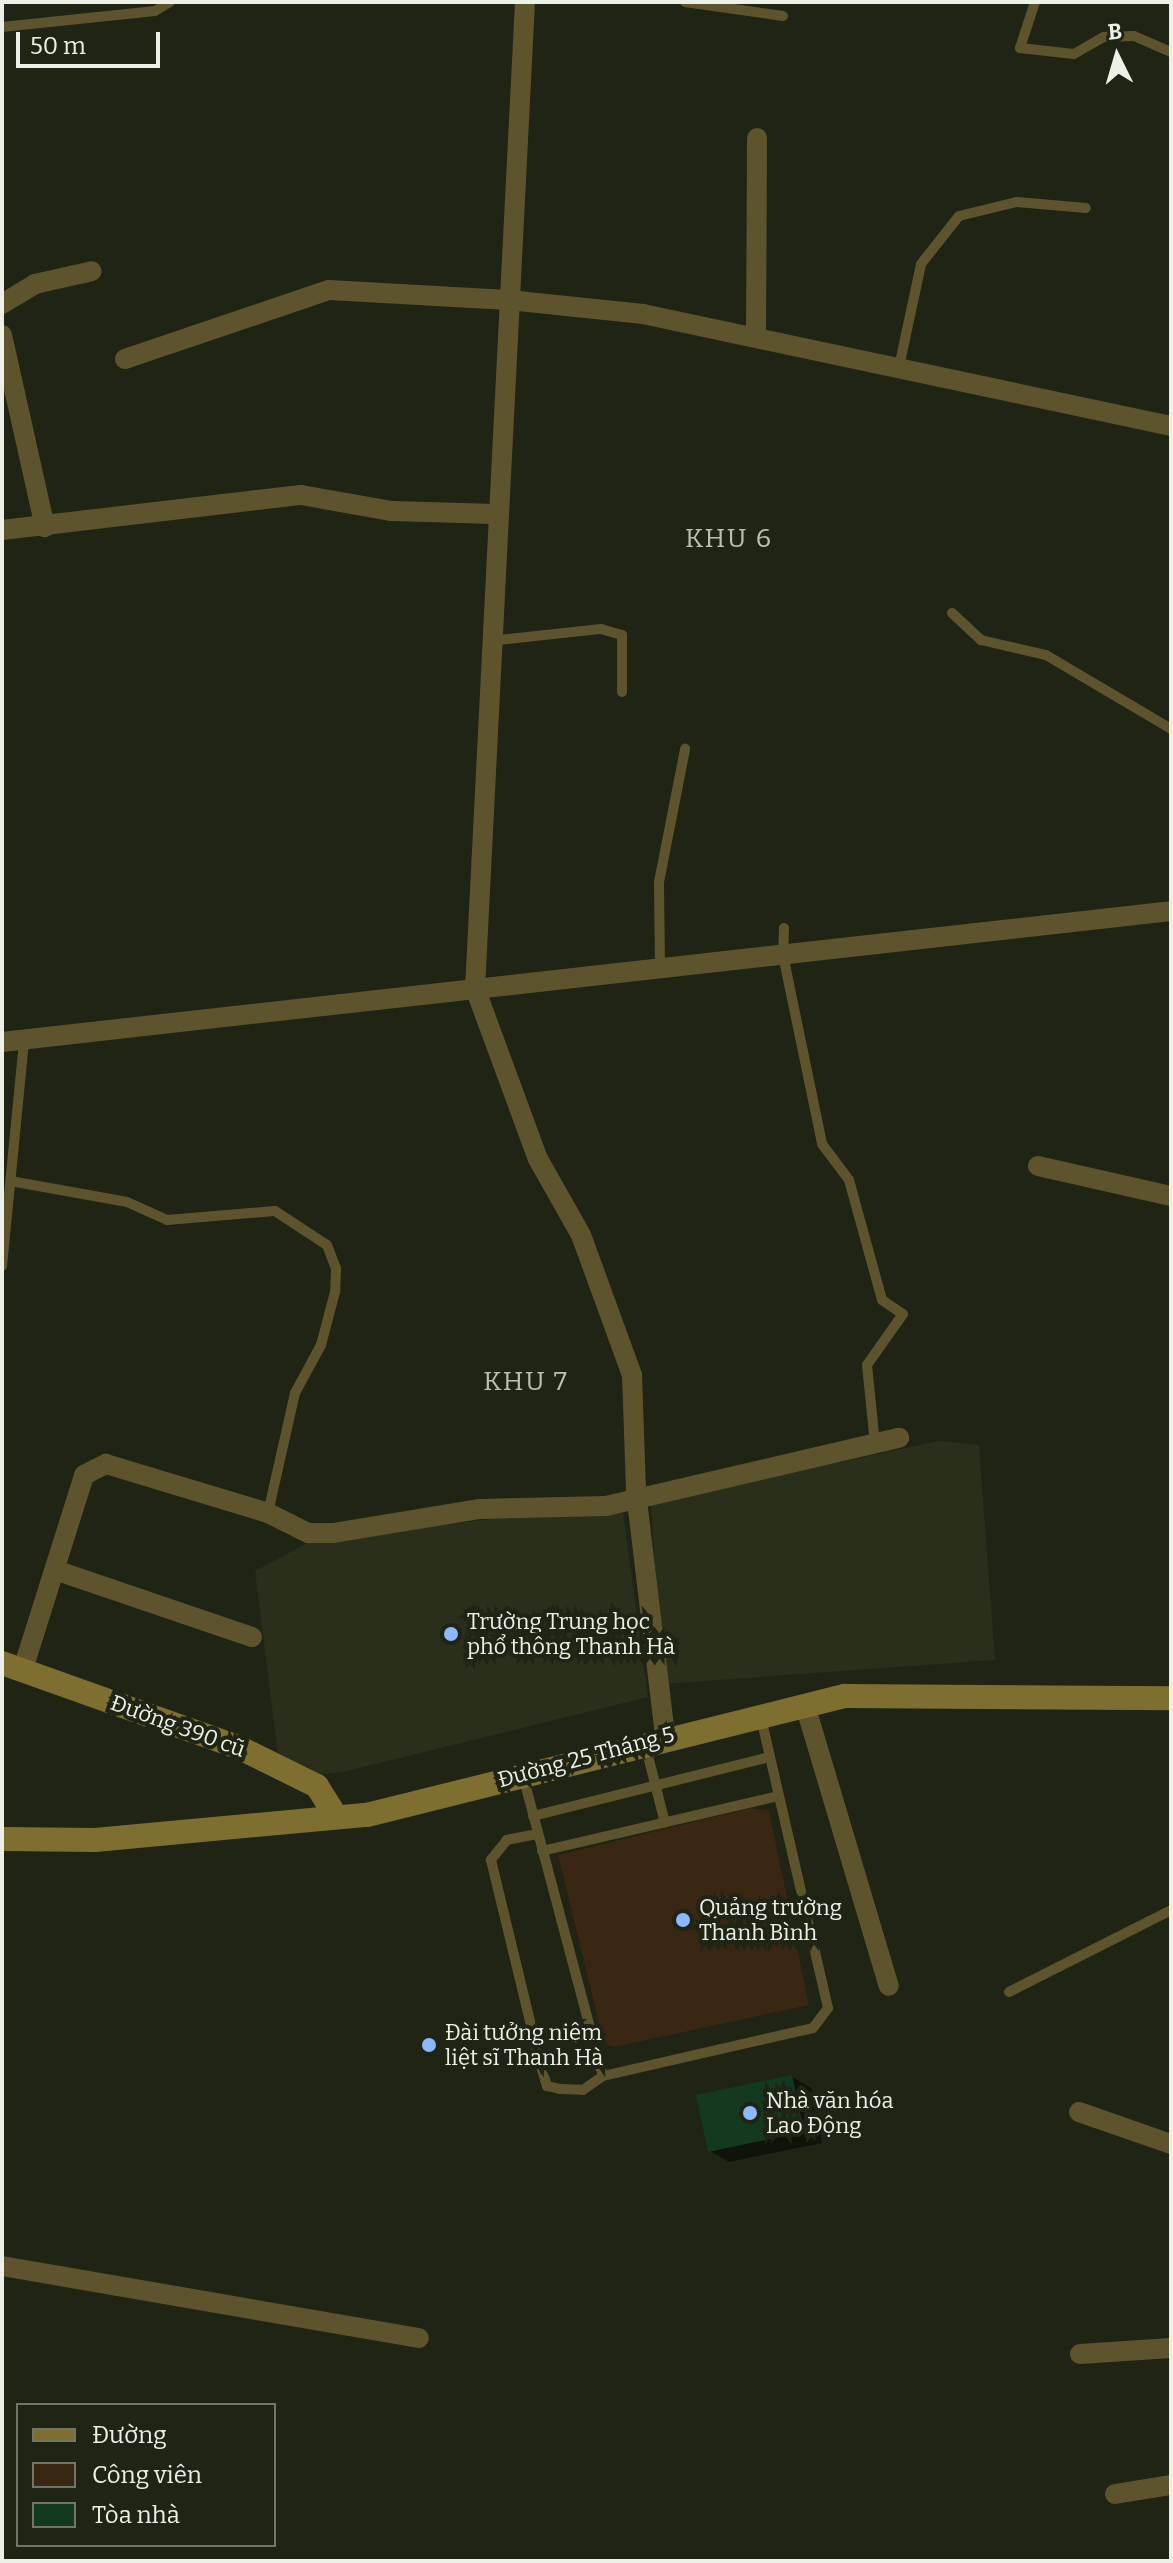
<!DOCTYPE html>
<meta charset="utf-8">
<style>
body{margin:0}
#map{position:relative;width:1173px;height:2563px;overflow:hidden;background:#1f2415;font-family:Bitter,serif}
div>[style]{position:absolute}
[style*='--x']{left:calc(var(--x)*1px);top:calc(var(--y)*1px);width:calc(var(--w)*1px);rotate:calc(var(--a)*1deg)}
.built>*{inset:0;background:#292f1a}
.green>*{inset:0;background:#392713}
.shadow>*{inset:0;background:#0007}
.building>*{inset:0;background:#133a1e}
.lane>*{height:10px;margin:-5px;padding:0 5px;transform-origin:5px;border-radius:5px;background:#5d542e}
.street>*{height:20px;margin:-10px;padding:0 10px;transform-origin:10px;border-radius:10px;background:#5d542e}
.secondary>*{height:24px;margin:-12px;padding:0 12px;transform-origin:12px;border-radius:12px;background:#7e6f30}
.dots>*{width:22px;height:22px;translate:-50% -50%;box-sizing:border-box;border:4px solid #1f2415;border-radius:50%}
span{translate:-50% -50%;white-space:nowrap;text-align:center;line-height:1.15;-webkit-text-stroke:8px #1f2415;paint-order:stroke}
.poi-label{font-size:22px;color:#edf0e7}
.left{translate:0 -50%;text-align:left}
.street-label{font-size:22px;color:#edf0e7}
.quarter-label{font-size:26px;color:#bbc1af;letter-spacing:2px}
.frame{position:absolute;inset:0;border:4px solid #edf0e7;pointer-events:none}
.legend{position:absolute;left:16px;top:2403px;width:260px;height:144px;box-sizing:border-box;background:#1f2415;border:2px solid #717669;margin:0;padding:10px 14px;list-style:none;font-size:24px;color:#edf0e7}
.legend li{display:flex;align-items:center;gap:16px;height:40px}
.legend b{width:40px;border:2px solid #717669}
.north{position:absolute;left:1077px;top:16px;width:80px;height:80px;-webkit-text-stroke:6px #1f2415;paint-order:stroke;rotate:355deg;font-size:22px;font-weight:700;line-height:32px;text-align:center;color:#edf0e7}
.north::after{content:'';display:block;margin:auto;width:28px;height:36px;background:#edf0e7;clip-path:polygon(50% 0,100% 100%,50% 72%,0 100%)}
.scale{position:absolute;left:16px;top:32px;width:144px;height:36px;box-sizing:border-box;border:4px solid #edf0e7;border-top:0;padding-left:10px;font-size:24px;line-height:28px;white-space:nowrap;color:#edf0e7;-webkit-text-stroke:6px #1f2415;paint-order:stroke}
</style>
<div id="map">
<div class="built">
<i style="clip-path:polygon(939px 1441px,979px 1445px,995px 1660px,662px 1684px,651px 1503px)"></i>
<i style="clip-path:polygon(623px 1513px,648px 1697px,343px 1772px,281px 1779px,255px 1571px,311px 1541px,516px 1516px)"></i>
</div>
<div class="green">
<i style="clip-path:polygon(751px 1808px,769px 1811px,809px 2005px,614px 2047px,604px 2043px,558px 1855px)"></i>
</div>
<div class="shadow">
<i style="clip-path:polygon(792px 2077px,811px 2088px,822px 2143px,729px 2162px,710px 2151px)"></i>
</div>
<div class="building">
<i style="clip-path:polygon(792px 2075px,804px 2132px,708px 2152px,696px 2095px)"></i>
</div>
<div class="lane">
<i style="--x:685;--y:2;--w:99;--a:8.1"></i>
<i style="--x:1035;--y:2;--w:48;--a:108.1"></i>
<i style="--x:1020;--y:48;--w:54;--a:6.3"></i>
<i style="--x:1074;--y:54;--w:34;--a:-30"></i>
<i style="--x:1104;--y:37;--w:30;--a:-2"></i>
<i style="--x:1134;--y:36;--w:40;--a:23.4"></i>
<i style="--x:2;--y:27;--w:154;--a:-6"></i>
<i style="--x:155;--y:11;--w:17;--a:-31"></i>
<i style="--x:899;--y:367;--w:105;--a:-77.9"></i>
<i style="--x:921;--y:264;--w:61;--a:-51.6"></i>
<i style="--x:959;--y:216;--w:60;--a:-13.6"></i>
<i style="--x:1017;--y:202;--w:69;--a:5"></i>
<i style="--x:952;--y:613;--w:40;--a:43"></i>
<i style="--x:981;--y:640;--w:67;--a:13"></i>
<i style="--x:1046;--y:655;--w:145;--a:30.6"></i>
<i style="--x:490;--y:641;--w:112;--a:-6.2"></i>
<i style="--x:601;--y:629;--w:22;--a:16"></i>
<i style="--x:622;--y:635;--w:57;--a:90"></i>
<i style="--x:784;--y:928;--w:27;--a:92"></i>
<i style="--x:783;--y:955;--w:193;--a:78.3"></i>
<i style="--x:822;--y:1144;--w:45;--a:53.1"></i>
<i style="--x:849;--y:1180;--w:124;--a:74.6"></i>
<i style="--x:882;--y:1300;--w:25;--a:34"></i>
<i style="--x:903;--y:1314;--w:62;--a:125.2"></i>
<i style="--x:867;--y:1365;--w:79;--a:84.2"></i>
<i style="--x:660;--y:968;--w:86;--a:-90.7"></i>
<i style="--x:659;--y:882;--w:136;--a:-78.9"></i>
<i style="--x:16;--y:1182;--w:113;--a:10.2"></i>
<i style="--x:127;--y:1202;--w:44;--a:24.2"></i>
<i style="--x:167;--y:1220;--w:108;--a:-4.8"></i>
<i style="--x:275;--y:1211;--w:62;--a:33.2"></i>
<i style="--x:327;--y:1245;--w:25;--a:69"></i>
<i style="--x:336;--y:1268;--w:24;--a:92"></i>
<i style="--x:335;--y:1292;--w:55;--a:104.8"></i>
<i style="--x:321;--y:1345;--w:55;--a:118.4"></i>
<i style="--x:295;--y:1393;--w:123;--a:102.7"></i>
<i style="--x:2;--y:1266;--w:227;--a:-84.4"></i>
<i style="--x:646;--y:1748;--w:77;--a:75.8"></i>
<i style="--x:523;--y:1776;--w:310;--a:75.1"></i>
<i style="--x:603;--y:2076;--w:215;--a:-12.9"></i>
<i style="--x:813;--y:2028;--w:25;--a:-53"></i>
<i style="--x:828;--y:2008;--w:299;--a:-103"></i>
<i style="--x:533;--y:1816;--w:244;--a:-14"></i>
<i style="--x:537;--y:1834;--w:31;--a:169"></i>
<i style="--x:507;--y:1840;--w:26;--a:129"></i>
<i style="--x:491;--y:1860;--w:209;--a:76.4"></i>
<i style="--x:540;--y:2063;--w:24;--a:73"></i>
<i style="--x:547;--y:2086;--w:13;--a:13"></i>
<i style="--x:560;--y:2089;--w:23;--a:2"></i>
<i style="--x:583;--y:2090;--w:24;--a:-35"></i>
<i style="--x:542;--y:1851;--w:243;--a:-13.1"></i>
<i style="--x:1009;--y:1992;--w:182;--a:-26.8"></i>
</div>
<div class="street">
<i style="--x:525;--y:2;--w:987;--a:92.9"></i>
<i style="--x:475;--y:988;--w:182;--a:69.8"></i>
<i style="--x:538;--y:1159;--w:87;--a:60.5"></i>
<i style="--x:581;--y:1235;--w:149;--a:70"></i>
<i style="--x:632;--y:1375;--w:117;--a:88"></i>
<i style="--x:636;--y:1492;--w:246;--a:83.2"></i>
<i style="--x:2;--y:304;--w:39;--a:-31"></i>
<i style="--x:35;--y:284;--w:58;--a:-12.8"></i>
<i style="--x:2;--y:335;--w:197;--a:77.4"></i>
<i style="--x:756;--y:338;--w:200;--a:-89.7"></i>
<i style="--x:125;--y:359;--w:215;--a:-18.7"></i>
<i style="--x:329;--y:290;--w:179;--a:3.2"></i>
<i style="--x:508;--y:300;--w:136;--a:5.9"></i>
<i style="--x:643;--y:314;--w:540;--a:11.98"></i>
<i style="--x:2;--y:530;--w:301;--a:-6.7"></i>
<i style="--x:301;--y:495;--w:91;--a:10.1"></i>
<i style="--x:391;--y:511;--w:104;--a:1.7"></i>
<i style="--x:2;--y:1042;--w:1176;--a:-6.39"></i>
<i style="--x:1038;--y:1166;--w:136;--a:12.7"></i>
<i style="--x:55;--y:1570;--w:208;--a:18.8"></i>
<i style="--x:23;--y:1669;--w:203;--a:-72.5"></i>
<i style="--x:84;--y:1475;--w:25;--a:-27"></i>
<i style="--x:106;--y:1464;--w:169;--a:16.8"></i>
<i style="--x:268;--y:1513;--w:45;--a:26.6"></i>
<i style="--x:308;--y:1533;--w:25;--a:0"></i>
<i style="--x:333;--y:1533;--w:149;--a:-9.3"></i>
<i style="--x:480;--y:1509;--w:126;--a:-1.4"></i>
<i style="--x:606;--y:1506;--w:301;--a:-13.1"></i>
<i style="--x:805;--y:1705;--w:293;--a:73.4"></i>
<i style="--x:1079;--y:2112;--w:97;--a:19.2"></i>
<i style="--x:2;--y:2266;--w:423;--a:9.8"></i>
<i style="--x:1080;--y:2354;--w:91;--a:-3.8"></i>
<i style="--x:1115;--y:2494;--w:57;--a:-9.1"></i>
</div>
<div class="secondary">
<i style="--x:2;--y:1663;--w:251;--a:19.6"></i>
<i style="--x:238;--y:1747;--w:88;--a:26.3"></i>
<i style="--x:317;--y:1786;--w:36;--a:58"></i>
<i style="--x:2;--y:1839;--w:93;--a:0.6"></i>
<i style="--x:95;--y:1840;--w:273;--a:-5.3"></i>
<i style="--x:367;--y:1815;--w:493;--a:-14"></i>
<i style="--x:845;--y:1696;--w:326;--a:0.4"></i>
</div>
<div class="dots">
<i style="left:451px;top:1634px;background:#8cb9fc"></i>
<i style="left:683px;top:1920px;background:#8cb9fc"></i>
<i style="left:429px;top:2045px;background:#8cb9fc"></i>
<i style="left:750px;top:2113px;background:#8cb9fc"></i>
</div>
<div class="poi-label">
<span class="left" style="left:467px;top:1634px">Trường Trung học<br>phổ thông Thanh Hà</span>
<span class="left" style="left:699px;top:1920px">Quảng trường<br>Thanh Bình</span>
<span class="left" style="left:445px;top:2045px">Đài tưởng niệm<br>liệt sĩ Thanh Hà</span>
<span class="left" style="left:766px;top:2113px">Nhà văn hóa<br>Lao Động</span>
</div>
<div class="street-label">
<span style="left:178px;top:1726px;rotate:20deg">Đường 390 cũ</span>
<span style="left:586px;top:1757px;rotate:-15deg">Đường 25 Tháng 5</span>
</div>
<div class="quarter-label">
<span style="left:729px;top:539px">KHU 6</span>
<span style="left:526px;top:1382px">KHU 7</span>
</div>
<div class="frame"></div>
<ul class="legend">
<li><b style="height:10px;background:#7e6f30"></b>Đường</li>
<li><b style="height:22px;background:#392713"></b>Công viên</li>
<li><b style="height:22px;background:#133a1e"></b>Tòa nhà</li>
</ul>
<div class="north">B</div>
<div class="scale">50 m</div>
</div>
